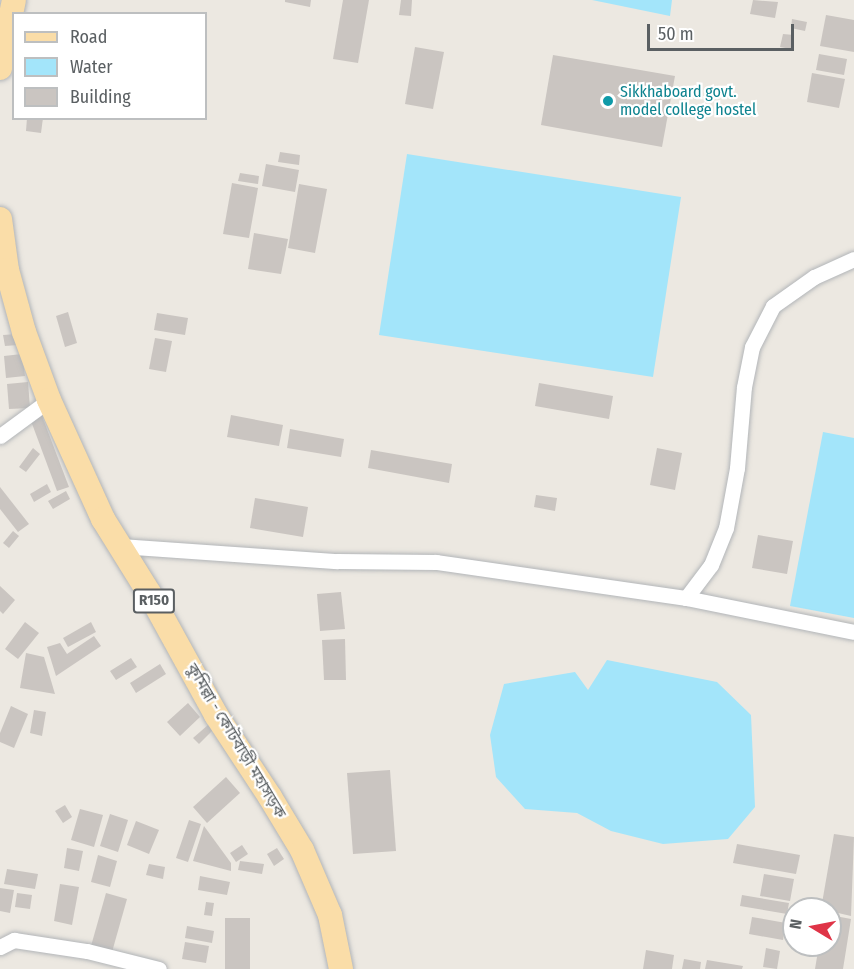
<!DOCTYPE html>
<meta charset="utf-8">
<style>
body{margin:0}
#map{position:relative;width:854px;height:969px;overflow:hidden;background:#ece8e1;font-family:"Fira Sans Condensed","Noto Sans Bengali",sans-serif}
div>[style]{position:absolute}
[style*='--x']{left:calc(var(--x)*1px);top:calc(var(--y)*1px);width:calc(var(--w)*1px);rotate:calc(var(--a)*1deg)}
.water>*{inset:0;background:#a3e5fa}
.building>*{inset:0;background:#cac5c1}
.roads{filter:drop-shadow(0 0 2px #b2b5b8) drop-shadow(0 0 2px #b2b5b8)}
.street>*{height:15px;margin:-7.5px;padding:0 7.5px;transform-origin:7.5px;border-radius:7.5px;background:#fff}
.primary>*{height:24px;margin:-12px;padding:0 12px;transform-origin:12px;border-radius:12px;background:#fadda8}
.dots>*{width:16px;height:16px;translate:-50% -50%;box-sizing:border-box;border:3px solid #fff;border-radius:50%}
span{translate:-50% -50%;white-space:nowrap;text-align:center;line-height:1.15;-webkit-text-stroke:4.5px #fff;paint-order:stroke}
.shield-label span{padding:2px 4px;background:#fff;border:2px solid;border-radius:4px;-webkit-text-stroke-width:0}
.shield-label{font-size:15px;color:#5a5f62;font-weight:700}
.culture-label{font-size:16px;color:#0d838f}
.left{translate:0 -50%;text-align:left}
.street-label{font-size:16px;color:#5a5f62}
.legend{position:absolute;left:12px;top:12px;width:195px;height:108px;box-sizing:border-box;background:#fff;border:2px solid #bdbfc0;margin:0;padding:8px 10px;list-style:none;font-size:18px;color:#5a5f62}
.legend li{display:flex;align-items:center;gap:12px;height:30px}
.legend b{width:30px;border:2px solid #bdbfc0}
.north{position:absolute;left:782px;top:897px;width:60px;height:60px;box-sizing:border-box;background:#fff;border:2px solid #bdbfc0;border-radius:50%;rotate:280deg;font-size:16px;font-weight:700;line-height:24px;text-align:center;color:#5a5f62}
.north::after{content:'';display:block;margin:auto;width:21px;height:27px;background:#df3447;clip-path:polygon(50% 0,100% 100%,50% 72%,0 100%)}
.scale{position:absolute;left:647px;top:24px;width:147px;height:27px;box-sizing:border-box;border:3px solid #5a5f62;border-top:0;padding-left:8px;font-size:18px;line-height:21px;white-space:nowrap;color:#5a5f62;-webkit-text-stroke:4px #fff;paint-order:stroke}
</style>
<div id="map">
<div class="water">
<i style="clip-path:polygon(592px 0,672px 0,670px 16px)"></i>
<i style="clip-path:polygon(407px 154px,681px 197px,653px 377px,379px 335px)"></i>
<i style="clip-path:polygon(823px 432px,854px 438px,854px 618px,790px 606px)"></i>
<i style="clip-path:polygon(607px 660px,717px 682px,751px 715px,755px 807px,728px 839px,663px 844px,611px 831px,577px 813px,525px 809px,496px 777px,490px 735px,504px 684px,575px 672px,588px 690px)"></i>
</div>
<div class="building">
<i style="clip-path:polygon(285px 0,311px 0,310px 7px,285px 2px)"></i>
<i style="clip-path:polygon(343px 0,369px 0,358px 63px,333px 59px)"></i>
<i style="clip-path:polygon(401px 0,412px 0,411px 16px,399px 15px)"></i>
<i style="clip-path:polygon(753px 0,778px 2px,775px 18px,750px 14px)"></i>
<i style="clip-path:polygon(826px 15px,854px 20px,854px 52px,820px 46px)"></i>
<i style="clip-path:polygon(792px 19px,807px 22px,805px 31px,791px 28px)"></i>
<i style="clip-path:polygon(783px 34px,794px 35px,791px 49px,780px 47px)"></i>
<i style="clip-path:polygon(415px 47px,444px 52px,433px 109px,405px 104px)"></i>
<i style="clip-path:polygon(819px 54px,847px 59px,844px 75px,816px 70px)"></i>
<i style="clip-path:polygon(553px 55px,675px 76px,662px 147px,541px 125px)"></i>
<i style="clip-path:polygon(812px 73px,845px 79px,839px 108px,807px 102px)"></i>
<i style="clip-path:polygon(27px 118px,43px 118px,41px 133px,26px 131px)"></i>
<i style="clip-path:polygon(280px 152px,300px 155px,299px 165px,278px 162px)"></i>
<i style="clip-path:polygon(266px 164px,299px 170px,295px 192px,262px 186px)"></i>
<i style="clip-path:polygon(240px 173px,259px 176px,258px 184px,238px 181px)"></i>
<i style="clip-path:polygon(232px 183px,258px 188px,249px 238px,223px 234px)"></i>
<i style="clip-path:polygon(299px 184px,327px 189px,315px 253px,288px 248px)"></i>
<i style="clip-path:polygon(254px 233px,288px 239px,281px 274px,248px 269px)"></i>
<i style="clip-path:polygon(68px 312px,77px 343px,65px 347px,56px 316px)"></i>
<i style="clip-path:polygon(157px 313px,188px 318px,185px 335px,154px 330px)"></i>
<i style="clip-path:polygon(17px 334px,18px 345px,5px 346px,3px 335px)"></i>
<i style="clip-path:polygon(155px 338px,172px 341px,166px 372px,149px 369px)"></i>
<i style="clip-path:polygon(22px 354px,25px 376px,6px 378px,4px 356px)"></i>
<i style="clip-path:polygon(28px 382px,30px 408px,9px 409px,7px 384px)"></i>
<i style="clip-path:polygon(539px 383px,613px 396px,609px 419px,535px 406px)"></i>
<i style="clip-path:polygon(231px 415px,283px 425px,279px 446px,227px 437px)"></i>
<i style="clip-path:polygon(42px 416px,69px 487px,57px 491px,31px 421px)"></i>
<i style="clip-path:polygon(290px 429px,344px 439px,341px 457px,287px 448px)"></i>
<i style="clip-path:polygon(33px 448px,40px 454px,26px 472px,19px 467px)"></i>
<i style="clip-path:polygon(657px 448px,682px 453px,675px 490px,650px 485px)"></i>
<i style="clip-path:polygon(371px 450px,452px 464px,449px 483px,368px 468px)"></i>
<i style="clip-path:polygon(47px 484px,51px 492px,34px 502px,30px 494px)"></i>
<i style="clip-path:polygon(0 487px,29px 524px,18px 532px,0 509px)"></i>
<i style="clip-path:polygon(66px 491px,70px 499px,53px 509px,48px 501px)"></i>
<i style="clip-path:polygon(536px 495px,557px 498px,555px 511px,534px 507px)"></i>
<i style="clip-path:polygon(255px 498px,308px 507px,303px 537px,250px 528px)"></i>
<i style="clip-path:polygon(13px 531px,19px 536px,9px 548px,3px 543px)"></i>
<i style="clip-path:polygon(758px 535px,793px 541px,787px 574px,752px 568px)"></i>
<i style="clip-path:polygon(0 586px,15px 600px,3px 614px,0 611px)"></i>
<i style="clip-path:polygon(341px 592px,345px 629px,320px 631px,317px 594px)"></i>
<i style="clip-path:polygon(25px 622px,39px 633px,18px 659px,5px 649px)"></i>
<i style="clip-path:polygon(91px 622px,96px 632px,68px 647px,63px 638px)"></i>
<i style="clip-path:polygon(94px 636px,101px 646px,56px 676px,47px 647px,60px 643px,67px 654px)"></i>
<i style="clip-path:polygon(345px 639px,346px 680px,324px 680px,322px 640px)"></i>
<i style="clip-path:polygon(26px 653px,44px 657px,55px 694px,20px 688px)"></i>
<i style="clip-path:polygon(131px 658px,137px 667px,116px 680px,110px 671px)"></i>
<i style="clip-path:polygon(160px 664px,166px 674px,136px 693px,130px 683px)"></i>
<i style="clip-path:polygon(188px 703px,200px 717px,180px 736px,167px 722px)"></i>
<i style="clip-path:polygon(11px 706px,28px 714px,14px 748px,0 742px,0 733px)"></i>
<i style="clip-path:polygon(34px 710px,46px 712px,42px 736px,30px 733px)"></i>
<i style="clip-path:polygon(208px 725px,213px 730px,199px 744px,193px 738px)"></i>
<i style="clip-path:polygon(390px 770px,396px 851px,353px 854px,347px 773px)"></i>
<i style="clip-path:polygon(226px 777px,240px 793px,207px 823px,193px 807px)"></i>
<i style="clip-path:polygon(65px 805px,72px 817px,63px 823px,55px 811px)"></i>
<i style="clip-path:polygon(80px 809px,103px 815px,94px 847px,71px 840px)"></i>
<i style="clip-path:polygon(110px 814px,128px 820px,118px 852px,100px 846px)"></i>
<i style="clip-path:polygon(189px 820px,201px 824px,188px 862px,176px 858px)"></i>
<i style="clip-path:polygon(136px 821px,159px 830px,149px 854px,127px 845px)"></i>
<i style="clip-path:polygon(204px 826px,231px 863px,231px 871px,193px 861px)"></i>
<i style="clip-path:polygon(834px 834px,854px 837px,851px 916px,821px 909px)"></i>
<i style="clip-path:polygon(737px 844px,800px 855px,796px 874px,733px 863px)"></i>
<i style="clip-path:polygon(242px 845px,248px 854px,236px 862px,230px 853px)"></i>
<i style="clip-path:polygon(67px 848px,83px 851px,79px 871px,64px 868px)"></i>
<i style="clip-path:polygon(277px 848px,284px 859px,274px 866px,267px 854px)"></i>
<i style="clip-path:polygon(98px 855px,117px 861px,110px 887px,91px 882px)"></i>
<i style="clip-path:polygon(240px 861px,264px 864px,262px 874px,238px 870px)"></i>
<i style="clip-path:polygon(149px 864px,165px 867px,163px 879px,146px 875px)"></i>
<i style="clip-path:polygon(7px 869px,38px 874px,35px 889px,4px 884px)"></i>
<i style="clip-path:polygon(764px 874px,794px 879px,790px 901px,760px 896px)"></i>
<i style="clip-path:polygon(200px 876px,230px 882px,227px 895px,198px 890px)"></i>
<i style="clip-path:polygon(60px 884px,79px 887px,72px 925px,54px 921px)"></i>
<i style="clip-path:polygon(0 888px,14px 890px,10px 913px,0 911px)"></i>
<i style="clip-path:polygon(17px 893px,32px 895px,30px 909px,15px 907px)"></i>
<i style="clip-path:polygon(106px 893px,127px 899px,112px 952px,91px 946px)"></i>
<i style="clip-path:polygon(742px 895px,789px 903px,787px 914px,740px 906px)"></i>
<i style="clip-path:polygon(206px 902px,214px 903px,212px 916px,204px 915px)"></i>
<i style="clip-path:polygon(830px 915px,851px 919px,843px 969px,815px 969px,819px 945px,830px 945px)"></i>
<i style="clip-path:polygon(752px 917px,786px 923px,783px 940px,749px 934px)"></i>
<i style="clip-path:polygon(225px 918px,250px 918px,250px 969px,225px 969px)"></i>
<i style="clip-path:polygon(187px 926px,214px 931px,212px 943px,185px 938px)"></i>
<i style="clip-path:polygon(185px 942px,209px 946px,206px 963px,182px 959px)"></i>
<i style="clip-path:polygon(766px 948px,780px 951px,777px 969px,763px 967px)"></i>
<i style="clip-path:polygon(646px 950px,674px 955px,672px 969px,643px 969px)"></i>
<i style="clip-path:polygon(684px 959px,701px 962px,700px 969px,682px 969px)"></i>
<i style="clip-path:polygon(707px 960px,743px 966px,742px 969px,705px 969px)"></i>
</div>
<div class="roads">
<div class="street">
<i style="--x:0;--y:436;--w:61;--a:-36.3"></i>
<i style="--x:120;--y:546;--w:218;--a:4"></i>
<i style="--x:337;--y:561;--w:99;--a:0.6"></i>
<i style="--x:436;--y:562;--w:253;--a:8.2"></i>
<i style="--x:686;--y:598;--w:171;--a:11.4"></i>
<i style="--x:686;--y:598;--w:41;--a:-52.9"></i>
<i style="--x:711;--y:565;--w:40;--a:-68"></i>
<i style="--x:726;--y:528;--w:61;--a:-79.6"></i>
<i style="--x:737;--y:468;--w:81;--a:-85.1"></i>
<i style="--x:744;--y:387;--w:41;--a:-78.7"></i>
<i style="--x:752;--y:347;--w:46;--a:-62.9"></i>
<i style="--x:773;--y:306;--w:50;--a:-35.3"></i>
<i style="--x:814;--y:277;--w:44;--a:-24.2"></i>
<i style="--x:0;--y:947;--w:16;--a:-27"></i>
<i style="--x:14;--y:940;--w:74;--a:8.6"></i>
<i style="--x:87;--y:951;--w:74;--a:14"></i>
</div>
<div class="primary">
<i style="--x:0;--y:68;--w:69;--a:-78.4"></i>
<i style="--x:0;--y:219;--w:51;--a:82.2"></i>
<i style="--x:7;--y:270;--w:64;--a:74.7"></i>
<i style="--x:24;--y:332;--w:72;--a:69.8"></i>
<i style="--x:49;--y:400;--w:131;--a:65.6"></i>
<i style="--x:103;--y:519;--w:87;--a:58.1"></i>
<i style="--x:149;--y:593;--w:139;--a:61.2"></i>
<i style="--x:216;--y:715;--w:98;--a:56.6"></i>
<i style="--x:270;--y:797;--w:62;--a:58.9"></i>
<i style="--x:302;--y:850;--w:71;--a:66.7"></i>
<i style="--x:330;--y:915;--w:55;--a:78.5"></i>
</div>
</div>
<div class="dots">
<i style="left:608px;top:101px;background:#0f9aa8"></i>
</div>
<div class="shield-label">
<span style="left:154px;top:601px">R150</span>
</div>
<div class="culture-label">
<span class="left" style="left:620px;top:101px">Sikkhaboard govt.<br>model college hostel</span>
</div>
<div class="street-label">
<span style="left:236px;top:741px;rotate:59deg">কুমিল্লা - কোটবাড়ী মহাসড়ক</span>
</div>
<ul class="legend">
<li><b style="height:8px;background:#fadda8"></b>Road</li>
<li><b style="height:16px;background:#a3e5fa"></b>Water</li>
<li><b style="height:16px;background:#cac5c1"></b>Building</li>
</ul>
<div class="north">N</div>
<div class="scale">50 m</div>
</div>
